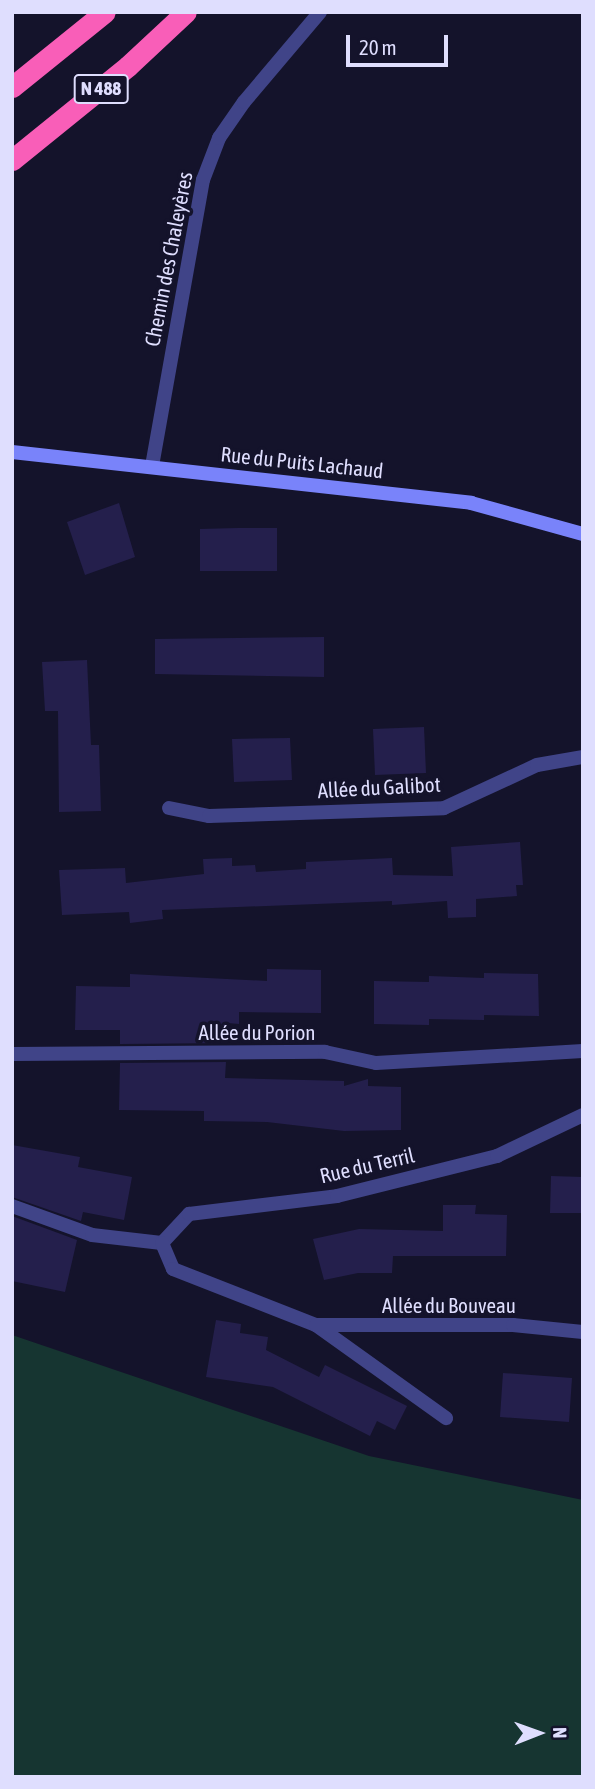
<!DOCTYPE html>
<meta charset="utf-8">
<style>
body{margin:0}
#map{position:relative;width:595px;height:1789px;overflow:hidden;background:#14132b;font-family:"Asap Condensed",sans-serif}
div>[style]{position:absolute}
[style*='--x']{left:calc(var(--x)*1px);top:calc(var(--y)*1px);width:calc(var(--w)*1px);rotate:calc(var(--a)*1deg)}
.green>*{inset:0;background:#163531}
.building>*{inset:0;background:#241f4c}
.street>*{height:14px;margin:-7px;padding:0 7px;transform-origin:7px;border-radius:7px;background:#404488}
.secondary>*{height:14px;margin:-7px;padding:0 7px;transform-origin:7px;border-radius:7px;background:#7983fa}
.highway>*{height:21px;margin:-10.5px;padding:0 10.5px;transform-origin:10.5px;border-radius:10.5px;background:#f95eb8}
span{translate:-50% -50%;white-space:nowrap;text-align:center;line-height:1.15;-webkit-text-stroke:7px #14132b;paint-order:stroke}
.shield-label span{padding:2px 5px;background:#14132b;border:2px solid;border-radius:5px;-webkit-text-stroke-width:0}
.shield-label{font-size:19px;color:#dfdefe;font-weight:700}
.street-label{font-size:21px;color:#dfdefe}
.frame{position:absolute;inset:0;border:14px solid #dfdefe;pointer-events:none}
.north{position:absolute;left:504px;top:1698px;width:70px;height:70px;-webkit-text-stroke:5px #14132b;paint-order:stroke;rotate:89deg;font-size:19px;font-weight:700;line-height:28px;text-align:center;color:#dfdefe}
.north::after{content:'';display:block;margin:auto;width:24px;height:32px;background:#dfdefe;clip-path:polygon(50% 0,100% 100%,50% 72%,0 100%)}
.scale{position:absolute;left:346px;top:35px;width:102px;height:32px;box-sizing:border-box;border:4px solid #dfdefe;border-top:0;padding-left:9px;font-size:21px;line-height:24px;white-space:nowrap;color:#dfdefe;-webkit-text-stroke:5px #14132b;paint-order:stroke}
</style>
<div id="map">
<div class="green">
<i style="clip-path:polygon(12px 1335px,369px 1456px,583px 1500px,583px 1777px,12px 1777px)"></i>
</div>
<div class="building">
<i style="clip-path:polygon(119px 503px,135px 557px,85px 575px,67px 522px)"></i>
<i style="clip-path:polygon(238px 528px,277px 528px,277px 571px,200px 571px,200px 529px)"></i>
<i style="clip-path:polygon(324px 637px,324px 677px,155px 674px,155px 639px)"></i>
<i style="clip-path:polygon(87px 660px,91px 745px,99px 745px,101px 811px,59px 812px,58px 711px,45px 711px,42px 662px)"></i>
<i style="clip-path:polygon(424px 727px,426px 773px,375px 775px,373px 729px)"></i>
<i style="clip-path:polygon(290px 738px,292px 780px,234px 782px,232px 739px)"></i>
<i style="clip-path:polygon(520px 842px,523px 885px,516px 885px,517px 896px,476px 899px,476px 917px,448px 918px,447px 901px,392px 905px,392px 901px,162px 910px,163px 919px,130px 923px,129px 912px,62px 915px,59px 870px,125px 868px,126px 883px,204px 874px,203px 859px,232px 858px,232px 866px,255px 865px,256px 872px,306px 869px,306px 862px,392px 858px,393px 875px,453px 876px,451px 847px)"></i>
<i style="clip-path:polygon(267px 969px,321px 970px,321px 1013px,239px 1012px,239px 1024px,228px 1023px,227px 1043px,120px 1044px,120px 1030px,75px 1030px,76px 986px,130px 987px,130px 974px,267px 981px)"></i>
<i style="clip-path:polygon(484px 973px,538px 974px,539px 1016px,484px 1015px,484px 1020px,429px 1019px,429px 1025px,374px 1024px,374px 981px,429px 982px,429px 976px,484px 978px)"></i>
<i style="clip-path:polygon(226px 1062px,225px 1078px,344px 1081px,344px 1086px,368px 1079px,368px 1086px,401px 1087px,401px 1130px,344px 1131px,267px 1122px,204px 1121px,204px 1111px,119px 1110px,120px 1063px)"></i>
<i style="clip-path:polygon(12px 1145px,80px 1157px,78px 1167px,132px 1177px,124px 1220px,83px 1212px,81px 1221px,12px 1197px)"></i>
<i style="clip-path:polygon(551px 1176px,583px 1177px,583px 1213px,550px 1213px)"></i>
<i style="clip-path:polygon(443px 1205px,476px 1205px,475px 1214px,507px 1215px,506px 1256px,393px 1256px,392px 1273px,358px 1273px,324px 1280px,313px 1239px,359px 1229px,443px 1231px)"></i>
<i style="clip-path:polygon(12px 1216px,77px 1240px,65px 1292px,12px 1281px)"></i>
<i style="clip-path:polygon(216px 1320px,241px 1324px,240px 1333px,268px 1337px,266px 1350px,319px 1377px,325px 1365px,407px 1406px,395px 1430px,377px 1421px,370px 1436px,273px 1387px,206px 1377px)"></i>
<i style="clip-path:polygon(503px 1373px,572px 1378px,569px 1422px,500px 1417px)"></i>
</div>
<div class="street">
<i style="--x:152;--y:466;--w:291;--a:-79.9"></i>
<i style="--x:203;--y:180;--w:45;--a:-69.1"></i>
<i style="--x:219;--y:138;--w:44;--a:-55.2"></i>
<i style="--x:244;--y:102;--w:118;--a:-49.8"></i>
<i style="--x:169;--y:808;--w:41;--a:11.3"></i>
<i style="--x:209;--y:816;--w:235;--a:-1.9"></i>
<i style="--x:444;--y:808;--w:102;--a:-24.8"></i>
<i style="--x:537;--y:765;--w:47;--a:-9.9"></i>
<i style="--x:12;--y:1054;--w:313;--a:-0.4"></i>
<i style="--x:325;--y:1052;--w:52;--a:12.2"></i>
<i style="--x:376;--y:1063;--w:207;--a:-3.3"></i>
<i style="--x:12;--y:1206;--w:85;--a:19.9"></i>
<i style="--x:92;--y:1235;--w:70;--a:6.5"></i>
<i style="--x:162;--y:1243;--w:40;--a:-47"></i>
<i style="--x:189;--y:1214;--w:149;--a:-6.9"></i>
<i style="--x:337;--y:1196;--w:165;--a:-14"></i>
<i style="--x:497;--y:1156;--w:95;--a:-25.5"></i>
<i style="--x:162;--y:1243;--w:28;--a:67"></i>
<i style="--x:173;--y:1269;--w:154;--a:21.4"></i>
<i style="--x:316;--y:1325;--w:160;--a:35.6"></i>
<i style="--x:316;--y:1325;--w:197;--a:0"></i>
<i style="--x:513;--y:1325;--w:70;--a:5.7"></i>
</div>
<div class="secondary">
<i style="--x:12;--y:452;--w:462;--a:6.3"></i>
<i style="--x:471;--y:503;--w:116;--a:15.5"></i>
</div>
<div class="highway">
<i style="--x:12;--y:87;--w:119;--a:-38.9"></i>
<i style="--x:12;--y:160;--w:149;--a:-39"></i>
<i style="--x:128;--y:66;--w:79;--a:-43"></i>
</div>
<div class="shield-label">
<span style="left:101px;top:89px">N 488</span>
</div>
<div class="street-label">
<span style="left:168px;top:259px;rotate:-79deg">Chemin des Chaleyères</span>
<span style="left:302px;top:462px;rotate:6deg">Rue du Puits Lachaud</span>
<span style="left:379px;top:787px;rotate:-3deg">Allée du Galibot</span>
<span style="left:257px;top:1032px">Allée du Porion</span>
<span style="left:367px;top:1165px;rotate:-13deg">Rue du Terril</span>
<span style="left:449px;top:1305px">Allée du Bouveau</span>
</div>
<div class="frame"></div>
<div class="north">N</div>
<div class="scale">20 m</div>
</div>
